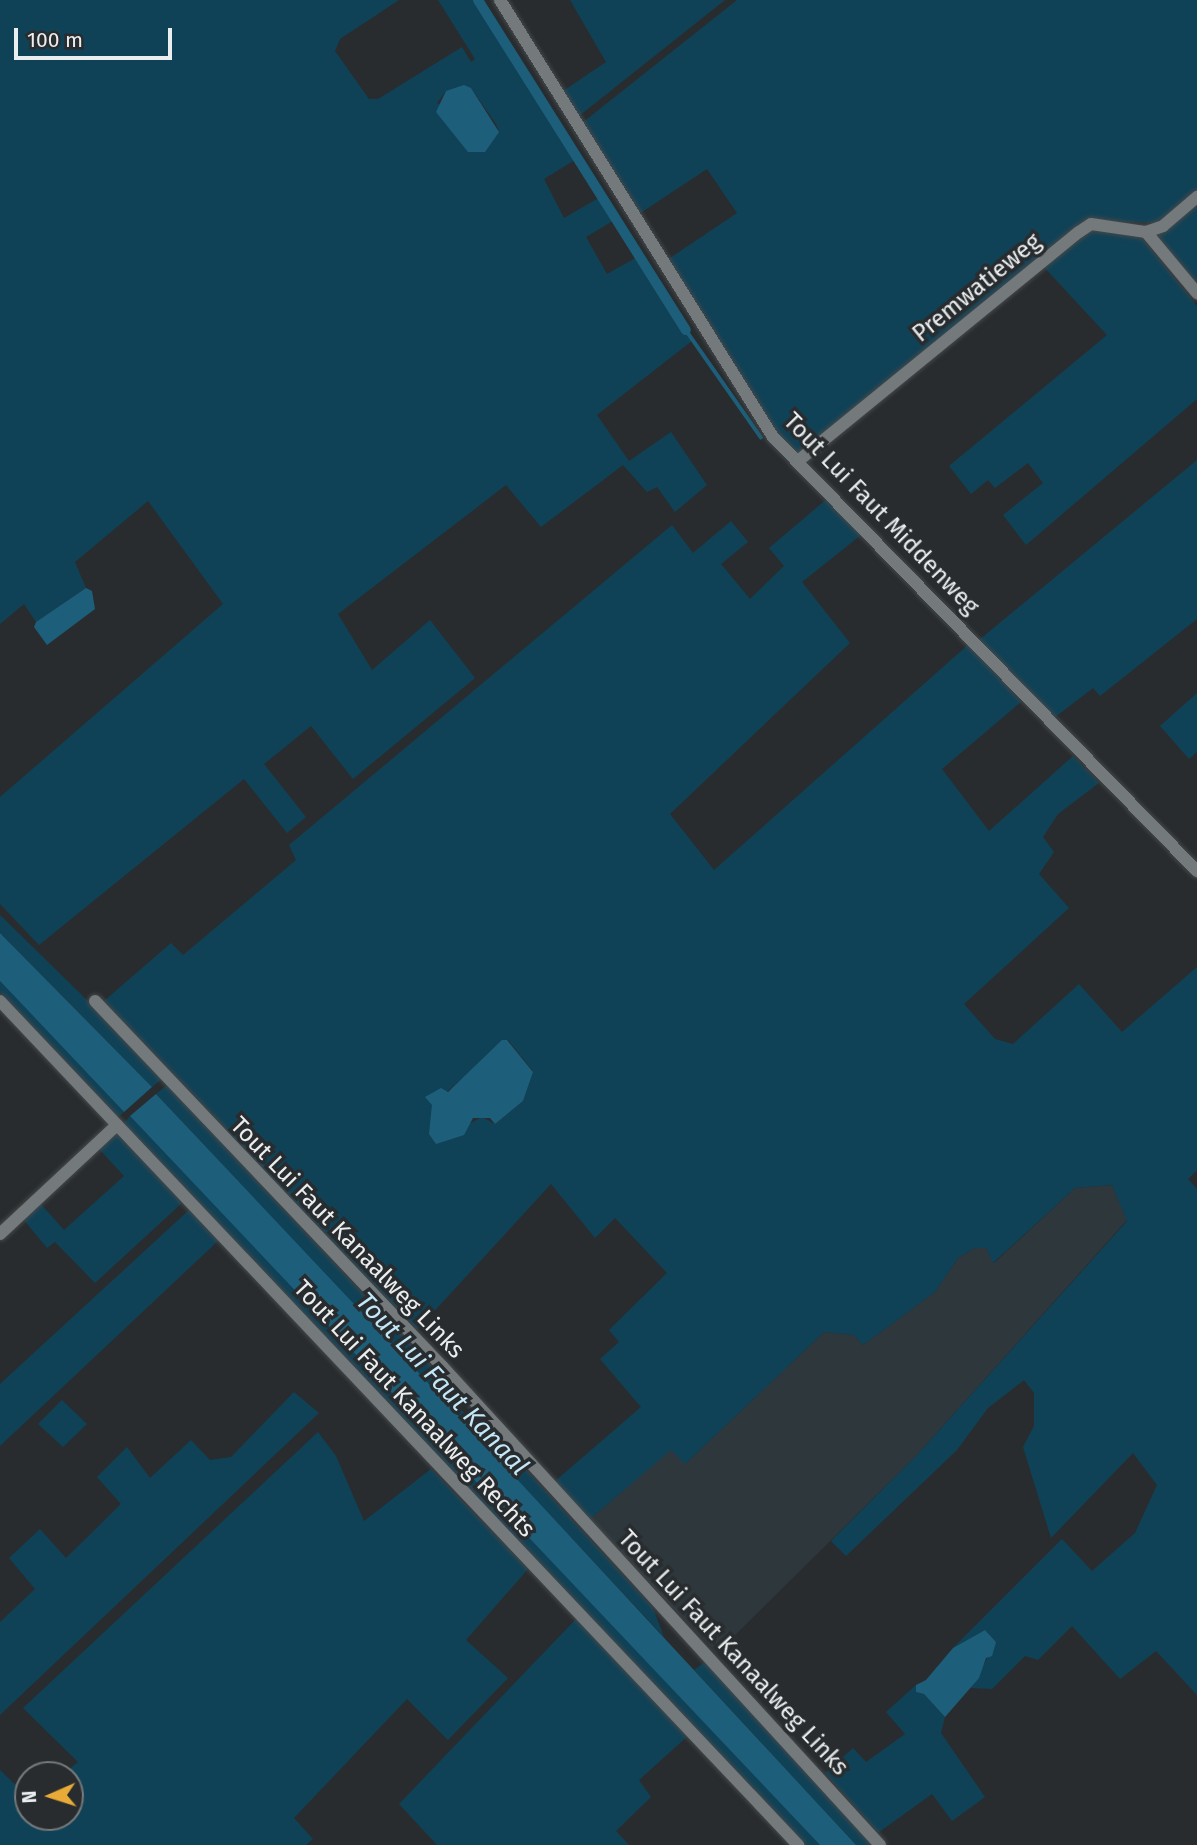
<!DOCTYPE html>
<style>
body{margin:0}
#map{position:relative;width:1197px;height:1845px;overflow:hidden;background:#282c2e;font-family:"Fira Sans",sans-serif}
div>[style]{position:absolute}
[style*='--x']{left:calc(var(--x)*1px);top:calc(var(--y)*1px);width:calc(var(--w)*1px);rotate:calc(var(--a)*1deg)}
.built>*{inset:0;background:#2d373c}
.green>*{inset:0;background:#104257}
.water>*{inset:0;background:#1d5f7a}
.stream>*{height:3.5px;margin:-1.75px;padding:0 1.75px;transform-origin:1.75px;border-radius:1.75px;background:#1d5f7a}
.canal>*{height:10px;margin:-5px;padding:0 5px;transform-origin:5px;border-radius:5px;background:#1d5f7a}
.roads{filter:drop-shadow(0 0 2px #45484a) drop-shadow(0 0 2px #45484a)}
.minor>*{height:12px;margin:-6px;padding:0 6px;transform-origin:6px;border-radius:6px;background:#74797b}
span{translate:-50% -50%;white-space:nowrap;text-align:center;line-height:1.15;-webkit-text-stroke:7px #282c2e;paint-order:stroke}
.street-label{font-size:24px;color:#ebeeef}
.water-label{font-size:26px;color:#c5e8f9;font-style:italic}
.north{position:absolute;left:14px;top:1761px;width:70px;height:70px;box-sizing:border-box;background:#282c2e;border:2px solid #767a7b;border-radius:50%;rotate:267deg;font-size:19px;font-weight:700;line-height:28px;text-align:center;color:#ebeeef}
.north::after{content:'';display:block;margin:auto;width:24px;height:32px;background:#e8ab37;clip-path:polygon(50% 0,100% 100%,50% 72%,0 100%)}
.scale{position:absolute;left:14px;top:28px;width:158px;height:32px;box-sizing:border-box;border:4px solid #ebeeef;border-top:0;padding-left:9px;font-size:21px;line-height:24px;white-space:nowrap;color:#ebeeef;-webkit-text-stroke:5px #282c2e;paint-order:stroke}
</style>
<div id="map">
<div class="built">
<div style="clip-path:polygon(1112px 1185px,1127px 1220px,917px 1455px,717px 1653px,589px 1520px,671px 1449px,686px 1463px,824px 1332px,854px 1335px,863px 1345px,935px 1292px,958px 1258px,975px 1248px,986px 1248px,994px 1263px,1075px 1188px)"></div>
</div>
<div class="green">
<div style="clip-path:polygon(evenodd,0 0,399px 0,340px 39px,335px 51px,369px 99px,378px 99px,462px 47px,471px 62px,475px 59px,438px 0,478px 0,578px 158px,544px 179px,564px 218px,602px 196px,616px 219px,586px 237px,607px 274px,639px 256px,693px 340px,597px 415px,629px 461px,671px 432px,707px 485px,675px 512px,657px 487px,647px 492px,623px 465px,541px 527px,506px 485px,338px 614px,372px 670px,430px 620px,475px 678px,353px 779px,311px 726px,264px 764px,306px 817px,287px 833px,244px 779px,39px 945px,0 904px,0 797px,223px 604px,148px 501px,75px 562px,86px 588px,36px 622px,24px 604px,0 624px,0 0,471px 88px,496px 124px,499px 132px,437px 103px,446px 91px,471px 88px)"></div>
<div style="clip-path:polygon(570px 0,725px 0,579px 116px,563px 91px,606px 62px)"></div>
<div style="clip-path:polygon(737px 0,1197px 0,1197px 192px,1160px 223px,1088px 221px,799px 455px,775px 431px,667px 260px,737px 213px,707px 169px,639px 214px,582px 123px)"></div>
<div style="clip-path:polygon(1197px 204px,1197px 286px,1156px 237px)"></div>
<div style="clip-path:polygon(1094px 229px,1142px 238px,1197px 306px,1197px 399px,1026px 545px,1003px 515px,1043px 483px,1028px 463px,995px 488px,988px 480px,971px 494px,949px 466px,1107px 335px,1043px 266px)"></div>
<div style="clip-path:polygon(1197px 460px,1197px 619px,1100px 696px,1093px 688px,1054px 718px,979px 640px)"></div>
<div style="clip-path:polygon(evenodd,828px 498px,861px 535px,802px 582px,850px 643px,670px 814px,714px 870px,969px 644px,1021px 702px,942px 769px,989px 831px,1073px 756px,1099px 783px,1058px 814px,1043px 837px,1054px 852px,1039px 874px,1069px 908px,964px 1004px,995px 1039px,1013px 1044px,1079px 984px,1122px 1032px,1197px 967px,1197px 1170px,1188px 1179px,1197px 1189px,1197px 1695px,1156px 1651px,1120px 1679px,1072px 1626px,1038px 1660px,1025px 1656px,992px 1689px,971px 1688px,996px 1642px,985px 1630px,953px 1648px,1062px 1539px,1092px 1571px,1135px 1533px,1157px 1485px,1133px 1453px,1051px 1538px,1023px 1447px,1034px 1426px,1034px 1393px,1024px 1380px,988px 1408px,957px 1450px,846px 1556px,831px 1541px,917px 1455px,1127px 1221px,1112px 1185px,1075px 1188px,993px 1263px,986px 1248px,975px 1248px,958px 1258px,935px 1292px,863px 1345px,854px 1335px,824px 1332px,685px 1464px,671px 1450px,589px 1520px,554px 1482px,641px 1407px,600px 1359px,619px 1342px,609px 1330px,667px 1273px,615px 1218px,595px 1238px,551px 1184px,417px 1330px,104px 1001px,171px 943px,183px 955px,296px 860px,289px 845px,672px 525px,693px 553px,731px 521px,748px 542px,721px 564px,750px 599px,784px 566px,769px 548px,828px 498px,508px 1040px,533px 1071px,523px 1101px,495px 1124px,482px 1117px,465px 1126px,432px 1119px,432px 1104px,508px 1040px)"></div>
<div style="clip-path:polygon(1197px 693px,1197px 752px,1189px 759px,1160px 726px)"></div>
<div style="clip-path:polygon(0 915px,90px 1003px,162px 1079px,152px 1087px,0 933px)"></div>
<div style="clip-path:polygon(0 981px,124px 1112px,118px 1117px,0 992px)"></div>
<div style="clip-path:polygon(167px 1085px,448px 1384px,445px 1392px,495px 1446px,505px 1447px,653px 1608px,664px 1637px,156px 1094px)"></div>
<div style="clip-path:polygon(130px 1116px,378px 1376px,820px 1845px,805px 1845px,368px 1386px,123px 1124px)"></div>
<div style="clip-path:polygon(118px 1133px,182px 1203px,95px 1283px,55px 1242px,47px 1248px,23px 1219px,40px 1203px,64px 1230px,124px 1176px,99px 1149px)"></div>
<div style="clip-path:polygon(189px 1210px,218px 1241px,0 1446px,0 1384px)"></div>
<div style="clip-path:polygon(294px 1392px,319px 1413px,0 1715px,0 1622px,35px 1589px,9px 1558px,40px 1529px,66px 1558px,121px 1504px,97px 1477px,127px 1447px,150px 1478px,191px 1440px,210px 1460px,231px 1457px)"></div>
<div style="clip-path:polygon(62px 1400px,87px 1424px,63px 1447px,38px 1424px)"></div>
<div style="clip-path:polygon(318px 1432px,336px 1456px,364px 1521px,431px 1469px,528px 1569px,466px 1640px,508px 1678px,448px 1740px,407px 1699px,294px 1818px,313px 1839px,306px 1845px,0 1845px,0 1770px,28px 1797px,28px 1817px,70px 1817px,70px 1775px,62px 1775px,78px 1762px,23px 1708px)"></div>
<div style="clip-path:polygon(577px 1618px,689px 1735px,639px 1780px,651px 1797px,616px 1831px,629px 1845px,437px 1845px,399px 1804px)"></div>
<div style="clip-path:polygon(706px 1661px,872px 1845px,856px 1845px,694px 1670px)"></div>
<div style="clip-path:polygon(916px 1685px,916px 1692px,924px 1694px,945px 1717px,941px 1733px,985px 1797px,952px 1821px,932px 1794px,878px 1833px,825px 1773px,853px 1748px,866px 1762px,905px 1734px,886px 1712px)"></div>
</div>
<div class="water">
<div style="clip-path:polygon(464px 85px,471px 88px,499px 132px,485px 152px,468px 152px,436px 112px,446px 91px)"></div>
<div style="clip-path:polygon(86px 588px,92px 591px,95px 609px,47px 645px,34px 627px,36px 622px)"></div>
<div style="clip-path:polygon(0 933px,152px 1087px,124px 1112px,0 981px)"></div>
<div style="clip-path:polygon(502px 1040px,507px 1040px,533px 1072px,523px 1101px,495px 1124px,490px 1118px,473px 1118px,464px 1135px,436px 1144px,429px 1134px,432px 1105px,425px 1097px,441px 1088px,448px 1092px)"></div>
<div style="clip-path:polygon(156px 1094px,402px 1355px,856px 1845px,820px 1845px,130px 1116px)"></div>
<div style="clip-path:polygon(985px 1630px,996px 1642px,992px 1656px,986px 1658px,979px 1678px,945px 1717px,924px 1694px,916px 1692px,916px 1685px,926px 1680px,953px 1648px)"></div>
</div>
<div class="stream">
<div style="--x:686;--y:330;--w:131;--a:55"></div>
</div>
<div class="canal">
<div style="--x:478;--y:0;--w:390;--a:57.8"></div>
</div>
<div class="roads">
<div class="minor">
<div style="--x:500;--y:0;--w:515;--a:58.01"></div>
<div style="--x:773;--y:437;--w:607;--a:45.67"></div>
<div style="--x:1146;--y:232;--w:80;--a:50.1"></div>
<div style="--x:798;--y:461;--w:362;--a:-39.2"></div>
<div style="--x:1079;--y:232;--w:14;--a:-34"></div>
<div style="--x:1091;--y:224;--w:56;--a:8.3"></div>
<div style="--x:1146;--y:232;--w:18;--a:-19"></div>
<div style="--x:1163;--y:226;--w:45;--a:-40.5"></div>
<div style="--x:0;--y:1001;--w:1162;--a:46.6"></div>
<div style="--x:95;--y:1001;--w:504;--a:46.45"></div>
<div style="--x:442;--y:1366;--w:649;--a:47.56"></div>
<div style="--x:0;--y:1234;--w:160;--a:-43"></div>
</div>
</div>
<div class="street-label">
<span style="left:977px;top:288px;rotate:-39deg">Premwatieweg</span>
<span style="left:881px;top:514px;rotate:46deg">Tout Lui Faut Middenweg</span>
<span style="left:347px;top:1238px;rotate:46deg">Tout Lui Faut Kanaalweg Links</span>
<span style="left:414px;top:1409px;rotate:47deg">Tout Lui Faut Kanaalweg Rechts</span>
<span style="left:733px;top:1653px;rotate:47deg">Tout Lui Faut Kanaalweg Links</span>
</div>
<div class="water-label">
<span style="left:442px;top:1384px;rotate:47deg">Tout Lui Faut Kanaal</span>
</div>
<div class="north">N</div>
<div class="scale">100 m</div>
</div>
